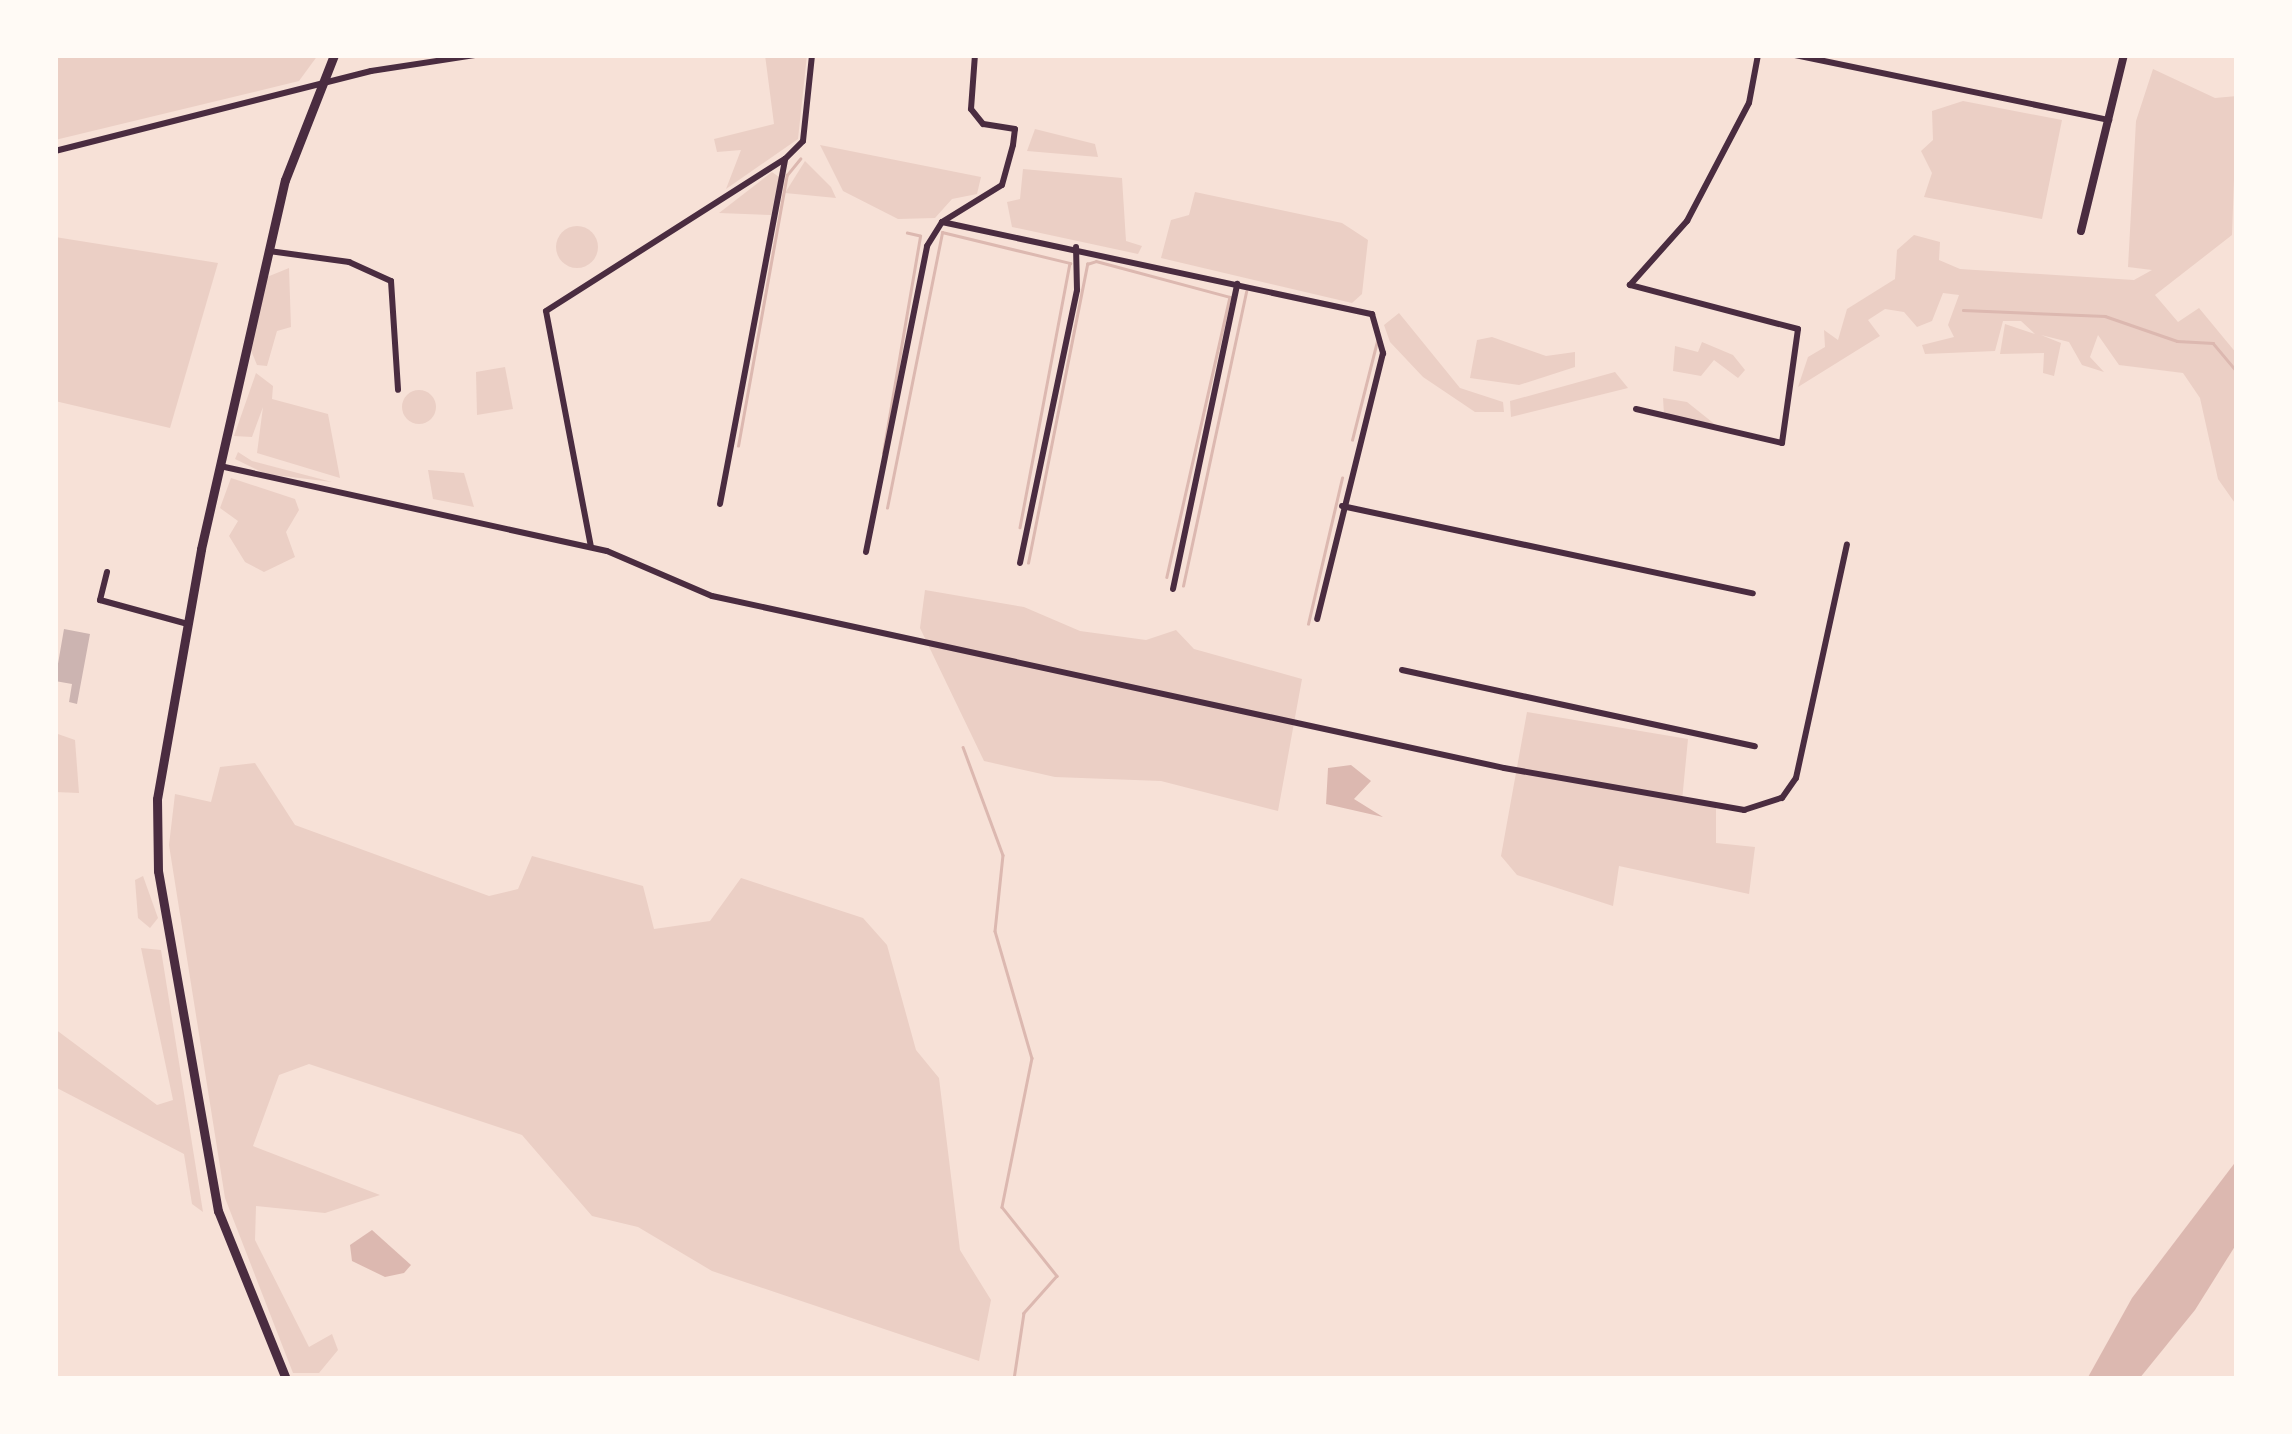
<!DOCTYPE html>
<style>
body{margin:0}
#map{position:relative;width:2292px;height:1434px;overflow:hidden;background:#f7e1d7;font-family:Manrope,sans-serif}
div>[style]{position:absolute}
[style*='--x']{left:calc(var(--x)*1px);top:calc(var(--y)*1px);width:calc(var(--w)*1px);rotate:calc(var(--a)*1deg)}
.green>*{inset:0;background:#ebcfc5}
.round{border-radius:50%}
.water>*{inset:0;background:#dcb8b0}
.stream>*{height:2.5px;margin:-1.25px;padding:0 1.25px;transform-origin:1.25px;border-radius:1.25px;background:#dcb8b0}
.building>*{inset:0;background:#ccb4b1}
.minor>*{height:6px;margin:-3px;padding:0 3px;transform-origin:3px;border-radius:3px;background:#4a2c40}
.tertiary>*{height:8px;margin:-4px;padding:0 4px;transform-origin:4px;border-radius:4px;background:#4a2c40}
.secondary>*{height:9px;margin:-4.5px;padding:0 4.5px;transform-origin:4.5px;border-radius:4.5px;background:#4a2c40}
span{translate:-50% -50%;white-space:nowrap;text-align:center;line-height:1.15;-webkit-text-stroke:8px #fffaf5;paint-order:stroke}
.frame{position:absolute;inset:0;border:58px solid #fffaf5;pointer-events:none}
</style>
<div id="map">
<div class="green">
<div style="clip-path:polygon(55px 55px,318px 55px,299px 81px,55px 140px)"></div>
<div style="clip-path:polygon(765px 55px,807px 55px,798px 139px,726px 189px,741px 150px,717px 152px,714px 139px,774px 124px)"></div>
<div style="clip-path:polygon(2153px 69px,2215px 98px,2237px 96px,2232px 235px,2155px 295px,2178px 322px,2199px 308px,2237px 354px,2237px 506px,2218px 479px,2200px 398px,2183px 373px,2119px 365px,2098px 335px,2090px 357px,2104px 372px,2082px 365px,2069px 342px,2041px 335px,2061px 343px,2054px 376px,2043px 373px,2044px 353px,2000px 354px,2005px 324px,2035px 334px,2021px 321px,2003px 321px,1995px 351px,1925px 354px,1922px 345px,1954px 337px,1948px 325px,1959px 295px,1943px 293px,1932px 321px,1917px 327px,1904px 312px,1885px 309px,1868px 320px,1880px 336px,1798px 387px,1808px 357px,1825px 347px,1824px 330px,1838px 340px,1847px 309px,1895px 279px,1897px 250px,1914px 235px,1940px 242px,1939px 260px,1960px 269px,2134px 280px,2152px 270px,2128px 267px,2136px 121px)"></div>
<div style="clip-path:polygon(1963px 101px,2062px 120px,2042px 219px,1924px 197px,1932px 173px,1921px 151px,1933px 140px,1932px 111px)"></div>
<div style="clip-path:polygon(1035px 129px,1095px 144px,1098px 157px,1027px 151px)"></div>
<div style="clip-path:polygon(820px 145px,981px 177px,977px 194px,952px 199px,935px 218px,898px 219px,843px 191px)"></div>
<div style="clip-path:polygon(805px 161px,831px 187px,836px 198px,785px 193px)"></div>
<div style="clip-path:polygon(1023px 169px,1122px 178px,1126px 241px,1142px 246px,1138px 254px,1012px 227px,1007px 202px,1020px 199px)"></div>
<div style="clip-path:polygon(772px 172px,779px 177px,771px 215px,719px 213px)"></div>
<div style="clip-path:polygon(1195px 192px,1342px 223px,1368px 240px,1362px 294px,1352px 303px,1161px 258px,1171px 220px,1189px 215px)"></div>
<div class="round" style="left:556px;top:226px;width:42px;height:42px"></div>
<div style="clip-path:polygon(55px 237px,218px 263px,170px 428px,55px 401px)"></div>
<div style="clip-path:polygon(289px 268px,291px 327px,277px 331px,267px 366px,257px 365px,250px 348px,267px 277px)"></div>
<div style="clip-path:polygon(1399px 313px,1460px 388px,1503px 402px,1504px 412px,1475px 412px,1423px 377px,1390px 342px,1384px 325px)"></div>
<div style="clip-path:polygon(1492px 337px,1546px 356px,1575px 352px,1575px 367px,1519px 385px,1470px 378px,1477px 340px)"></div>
<div style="clip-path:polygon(1702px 342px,1733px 355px,1745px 370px,1738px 378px,1714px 360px,1701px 376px,1673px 371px,1675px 346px,1698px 352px)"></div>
<div style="clip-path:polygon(505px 367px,513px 409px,477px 415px,476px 372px)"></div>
<div style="clip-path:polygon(1615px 372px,1628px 388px,1511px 417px,1510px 401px)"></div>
<div style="clip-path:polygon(256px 373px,273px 386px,272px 399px,328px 414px,340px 478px,257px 453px,263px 407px,252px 437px,234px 436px)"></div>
<div class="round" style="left:402px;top:390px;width:34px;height:34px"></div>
<div style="clip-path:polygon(1663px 398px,1687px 402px,1717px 426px,1664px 414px)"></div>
<div style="clip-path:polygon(238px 452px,252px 461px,332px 482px,266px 474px,235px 459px)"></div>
<div style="clip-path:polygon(428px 470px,464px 473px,474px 507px,433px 499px)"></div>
<div style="clip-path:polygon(231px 478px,295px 499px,299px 510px,286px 532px,295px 557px,264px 572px,245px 562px,229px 536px,238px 521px,220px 508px)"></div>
<div style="clip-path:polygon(925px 590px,1024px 607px,1080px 631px,1146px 640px,1176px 630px,1194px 649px,1302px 679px,1278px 811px,1161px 781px,1055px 777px,984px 761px,920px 628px)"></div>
<div style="clip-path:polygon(1527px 712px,1688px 739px,1682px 801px,1716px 805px,1716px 843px,1755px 847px,1749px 894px,1619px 866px,1613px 906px,1517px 875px,1501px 856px)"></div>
<div style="clip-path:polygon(55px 733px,75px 740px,79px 793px,55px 792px)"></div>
<div style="clip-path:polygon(255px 763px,295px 825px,489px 896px,518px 889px,532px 856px,643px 886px,654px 929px,710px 921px,741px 878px,863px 918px,887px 945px,916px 1050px,939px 1078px,960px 1250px,991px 1300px,979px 1361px,712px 1271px,638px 1227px,592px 1216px,522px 1135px,309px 1064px,279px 1075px,253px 1146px,380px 1195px,325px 1213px,256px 1206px,255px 1240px,309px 1347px,332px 1334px,338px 1350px,319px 1373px,293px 1373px,225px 1198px,169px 845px,175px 794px,211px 802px,220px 767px)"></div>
<div style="clip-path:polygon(143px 876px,158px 918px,150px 928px,138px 918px,135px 880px)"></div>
<div style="clip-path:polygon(141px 948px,161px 950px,203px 1212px,192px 1204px,184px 1154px,55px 1087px,55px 1029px,157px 1105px,173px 1100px)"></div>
</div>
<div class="water">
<div style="clip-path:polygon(1351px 765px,1371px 781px,1354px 799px,1383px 817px,1326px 804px,1328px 768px)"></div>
<div style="clip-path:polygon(2237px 1160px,2237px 1243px,2195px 1310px,2139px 1379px,2087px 1379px,2132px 1298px)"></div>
<div style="clip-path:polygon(372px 1230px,411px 1265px,404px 1273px,385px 1277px,352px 1261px,350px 1245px)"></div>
</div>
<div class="stream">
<div style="--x:1963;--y:310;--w:142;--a:2.4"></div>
<div style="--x:2105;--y:316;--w:76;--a:19.1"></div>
<div style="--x:2177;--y:341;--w:36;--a:3"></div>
<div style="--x:2213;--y:343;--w:38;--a:50"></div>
<div style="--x:1352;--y:440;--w:102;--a:-75.8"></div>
<div style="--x:738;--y:446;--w:275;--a:-79.8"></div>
<div style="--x:787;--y:175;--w:21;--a:-51"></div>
<div style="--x:883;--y:453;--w:220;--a:-80.3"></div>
<div style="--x:920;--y:236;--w:13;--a:-167"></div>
<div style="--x:887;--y:508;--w:281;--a:-78.7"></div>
<div style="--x:942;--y:232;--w:132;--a:13.6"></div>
<div style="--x:1070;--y:263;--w:269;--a:100.7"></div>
<div style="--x:1028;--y:563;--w:305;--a:-78.8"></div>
<div style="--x:1087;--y:264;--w:9;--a:-18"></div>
<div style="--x:1096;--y:261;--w:139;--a:15"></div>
<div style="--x:1230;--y:297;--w:287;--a:102.7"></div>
<div style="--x:1183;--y:586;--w:301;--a:-77.9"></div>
<div style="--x:1308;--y:624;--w:150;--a:-76.9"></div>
<div style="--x:963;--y:747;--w:115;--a:69.7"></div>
<div style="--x:1003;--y:855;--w:76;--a:96"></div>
<div style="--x:995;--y:931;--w:132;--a:73.8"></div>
<div style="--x:1032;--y:1058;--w:152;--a:101.4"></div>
<div style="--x:1002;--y:1207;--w:88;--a:51.4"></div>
<div style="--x:1057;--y:1276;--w:50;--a:131.7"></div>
<div style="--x:1024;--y:1313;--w:67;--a:98.6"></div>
</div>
<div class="building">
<div style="clip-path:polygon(64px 629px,90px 634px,77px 704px,69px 702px,72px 684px,55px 681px)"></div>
</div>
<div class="minor">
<div style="--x:1795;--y:55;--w:321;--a:11.7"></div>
<div style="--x:55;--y:151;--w:326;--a:-14.2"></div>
<div style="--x:371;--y:71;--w:105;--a:-8.7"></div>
<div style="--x:942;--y:222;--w:440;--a:12.1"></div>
<div style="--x:1372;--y:314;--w:41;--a:74.2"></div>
<div style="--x:1383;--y:353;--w:274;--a:103.9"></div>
<div style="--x:269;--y:251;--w:81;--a:7.8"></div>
<div style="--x:349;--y:262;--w:46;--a:24.3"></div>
<div style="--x:391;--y:281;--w:109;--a:86.3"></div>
<div style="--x:1636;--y:409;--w:150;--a:13.1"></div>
<div style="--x:1782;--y:443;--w:115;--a:-82"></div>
<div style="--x:1798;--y:329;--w:174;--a:-165.3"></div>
<div style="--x:1630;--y:285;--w:86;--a:-48.3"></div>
<div style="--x:1687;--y:221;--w:133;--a:-62.3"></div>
<div style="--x:1749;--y:103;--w:49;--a:-79.4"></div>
<div style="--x:220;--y:466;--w:396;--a:12.4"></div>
<div style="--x:607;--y:551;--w:114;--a:23.2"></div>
<div style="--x:712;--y:596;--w:810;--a:12.25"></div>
<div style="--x:1504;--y:768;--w:244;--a:9.9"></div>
<div style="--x:1744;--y:810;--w:40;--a:-18"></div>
<div style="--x:1782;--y:798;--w:24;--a:-55"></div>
<div style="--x:1796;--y:778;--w:239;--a:-77.7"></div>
<div style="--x:720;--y:504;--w:351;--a:-79.3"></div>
<div style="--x:785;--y:159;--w:25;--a:-45"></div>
<div style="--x:803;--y:141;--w:86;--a:-84"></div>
<div style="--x:1342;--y:506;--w:420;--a:12"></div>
<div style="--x:591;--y:547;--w:240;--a:-100.8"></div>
<div style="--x:546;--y:311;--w:283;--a:-32.5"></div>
<div style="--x:866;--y:552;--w:312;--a:-78.7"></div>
<div style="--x:927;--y:246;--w:28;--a:-58"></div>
<div style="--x:942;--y:222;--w:70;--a:-31.7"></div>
<div style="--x:1002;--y:185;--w:41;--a:-74.6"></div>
<div style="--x:1013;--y:145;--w:16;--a:-83"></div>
<div style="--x:1015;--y:129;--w:32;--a:-171"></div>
<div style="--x:983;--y:124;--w:19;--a:-129"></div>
<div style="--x:971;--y:109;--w:54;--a:-85.8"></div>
<div style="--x:1020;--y:563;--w:279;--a:-78.2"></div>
<div style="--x:1077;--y:290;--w:43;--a:-91.3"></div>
<div style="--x:107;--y:572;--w:29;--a:104"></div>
<div style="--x:100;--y:600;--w:91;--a:15.3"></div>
<div style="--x:1173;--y:589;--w:312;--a:-78.1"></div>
<div style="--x:1402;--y:670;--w:361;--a:12.2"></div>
</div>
<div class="tertiary">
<div style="--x:2081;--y:231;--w:181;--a:-76.3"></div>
</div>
<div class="secondary">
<div style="--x:286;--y:1379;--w:181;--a:-112"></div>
<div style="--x:218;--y:1211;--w:345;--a:-100"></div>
<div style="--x:158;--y:871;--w:72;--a:-90.8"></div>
<div style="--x:157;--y:799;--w:254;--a:-80"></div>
<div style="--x:201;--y:549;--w:378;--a:-77.2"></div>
<div style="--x:285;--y:180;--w:134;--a:-68.6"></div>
</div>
<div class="frame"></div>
</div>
